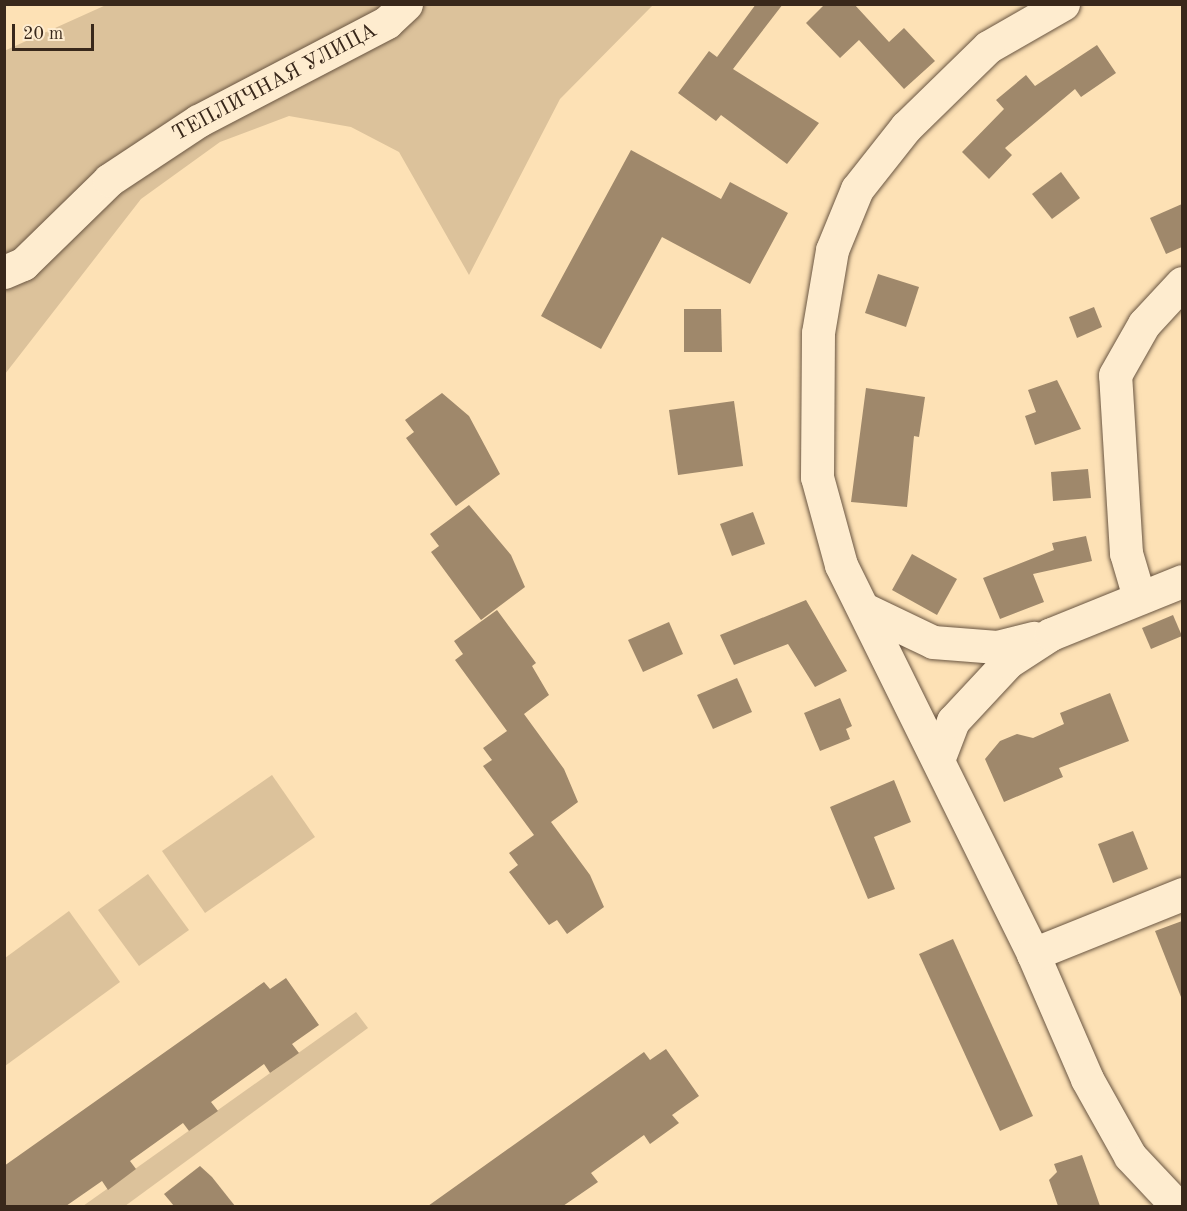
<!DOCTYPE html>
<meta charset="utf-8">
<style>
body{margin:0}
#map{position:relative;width:1187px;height:1211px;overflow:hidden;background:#fde1b5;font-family:"Old Standard TT",serif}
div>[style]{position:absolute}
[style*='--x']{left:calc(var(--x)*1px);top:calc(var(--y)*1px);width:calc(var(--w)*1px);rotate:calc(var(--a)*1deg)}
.green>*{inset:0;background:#dcc29b}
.building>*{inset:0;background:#9f886b}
.roads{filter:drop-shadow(0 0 2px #6a5642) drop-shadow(0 0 2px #6a5642)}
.minor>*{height:33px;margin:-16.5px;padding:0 16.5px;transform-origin:16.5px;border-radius:16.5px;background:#feeccf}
span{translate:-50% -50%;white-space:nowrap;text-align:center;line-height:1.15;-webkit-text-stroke:6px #feeccf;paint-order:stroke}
.street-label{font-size:21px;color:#39281b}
.frame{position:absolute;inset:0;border:6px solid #39281b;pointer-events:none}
.scale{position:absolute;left:12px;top:24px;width:82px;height:27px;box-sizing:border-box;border:3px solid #39281b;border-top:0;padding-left:8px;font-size:18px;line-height:21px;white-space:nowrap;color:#39281b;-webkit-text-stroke:4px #feeccf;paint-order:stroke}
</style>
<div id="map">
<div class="green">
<div style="clip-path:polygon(106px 5px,653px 5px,560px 99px,469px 275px,399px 152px,351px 127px,289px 116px,220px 142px,141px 199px,5px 374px,4px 51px)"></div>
<div style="clip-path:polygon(272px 775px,315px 837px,205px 913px,162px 851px)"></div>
<div style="clip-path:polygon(148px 874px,189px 930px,139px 966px,98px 910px)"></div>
<div style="clip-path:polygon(69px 911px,120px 982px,5px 1066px,5px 958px)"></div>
<div style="clip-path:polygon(356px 1012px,368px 1028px,125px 1206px,83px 1206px)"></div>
</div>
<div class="building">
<div style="clip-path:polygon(756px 4px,783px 4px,733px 69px,819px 123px,787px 164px,721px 115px,716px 121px,678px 93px,709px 51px,717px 57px)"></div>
<div style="clip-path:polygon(825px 4px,854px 4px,889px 42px,904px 28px,935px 61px,904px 89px,859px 40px,840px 58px,806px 23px)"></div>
<div style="clip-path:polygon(1097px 45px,1116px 73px,1081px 97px,1075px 89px,1005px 148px,1012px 155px,989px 179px,962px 152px,1004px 109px,996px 100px,1026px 75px,1035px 86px)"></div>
<div style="clip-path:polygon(631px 150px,721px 199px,730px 182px,788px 213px,750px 284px,662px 237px,601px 349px,541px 316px)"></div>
<div style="clip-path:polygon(1061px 172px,1080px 198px,1052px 219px,1032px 194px)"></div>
<div style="clip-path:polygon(1182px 204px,1182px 247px,1166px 254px,1150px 218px)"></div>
<div style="clip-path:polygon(878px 274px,919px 287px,906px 327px,865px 313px)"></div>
<div style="clip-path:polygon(1094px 307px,1102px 327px,1077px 338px,1069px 317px)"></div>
<div style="clip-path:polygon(684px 309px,721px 309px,722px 352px,684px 352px)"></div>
<div style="clip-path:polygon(1057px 380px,1081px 429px,1035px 445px,1025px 416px,1036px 412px,1028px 390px)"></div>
<div style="clip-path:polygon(866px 388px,925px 397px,919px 437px,914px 436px,907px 507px,851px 502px)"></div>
<div style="clip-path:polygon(442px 393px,469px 416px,500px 474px,456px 506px,406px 438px,414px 432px,405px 420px)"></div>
<div style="clip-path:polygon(734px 401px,743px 466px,678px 475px,669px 410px)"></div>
<div style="clip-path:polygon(1088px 469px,1091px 498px,1053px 501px,1051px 472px)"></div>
<div style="clip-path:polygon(469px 505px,511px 555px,525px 587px,481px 620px,431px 552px,439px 546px,430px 534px)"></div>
<div style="clip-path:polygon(753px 512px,765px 544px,732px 556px,720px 524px)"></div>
<div style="clip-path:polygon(1086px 536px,1092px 561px,1033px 574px,1044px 602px,1000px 619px,983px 578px,1054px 550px,1052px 543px)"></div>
<div style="clip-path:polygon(912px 554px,957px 579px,937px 615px,892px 590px)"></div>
<div style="clip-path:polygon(806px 600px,847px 671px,815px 687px,788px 644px,734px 665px,720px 635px)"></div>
<div style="clip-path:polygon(497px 610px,536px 663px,532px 666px,549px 695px,524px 714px,564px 769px,578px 802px,551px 822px,590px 875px,604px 907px,567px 934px,557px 920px,549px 925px,509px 872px,518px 865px,509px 853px,534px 835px,483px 766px,492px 760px,483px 748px,507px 731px,455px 660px,463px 654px,454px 641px)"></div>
<div style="clip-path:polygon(1173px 615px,1182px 636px,1151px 649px,1142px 628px)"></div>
<div style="clip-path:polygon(669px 622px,683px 654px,643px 672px,628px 640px)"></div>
<div style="clip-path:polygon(737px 678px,752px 712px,713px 729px,697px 695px)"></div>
<div style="clip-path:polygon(1110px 693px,1129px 741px,1059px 768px,1063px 777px,1004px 802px,985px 759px,1000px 741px,1017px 734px,1033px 738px,1064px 724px,1060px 713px)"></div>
<div style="clip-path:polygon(840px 698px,852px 726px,846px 729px,850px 739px,820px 751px,804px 713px)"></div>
<div style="clip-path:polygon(894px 780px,911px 822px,874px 837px,895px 889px,868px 899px,830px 807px)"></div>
<div style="clip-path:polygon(1133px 831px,1148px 869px,1113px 883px,1098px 844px)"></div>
<div style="clip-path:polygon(1182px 921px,1182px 996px,1181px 997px,1155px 931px)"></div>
<div style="clip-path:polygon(953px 939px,1033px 1116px,1000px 1131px,919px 954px)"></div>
<div style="clip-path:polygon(286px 978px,319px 1025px,292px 1044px,299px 1053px,270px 1073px,264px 1064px,211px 1102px,218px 1111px,189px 1131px,183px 1123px,130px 1161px,136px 1169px,108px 1190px,102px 1181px,66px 1206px,4px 1206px,4px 1166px,264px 982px,270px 989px)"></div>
<div style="clip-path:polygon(666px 1049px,699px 1096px,672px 1115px,679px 1123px,650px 1144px,644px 1135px,591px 1173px,598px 1182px,563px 1206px,428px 1206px,644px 1052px,650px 1060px)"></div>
<div style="clip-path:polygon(1082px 1155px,1100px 1206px,1058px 1206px,1049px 1180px,1057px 1172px,1054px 1164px)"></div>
<div style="clip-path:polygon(200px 1166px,212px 1177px,235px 1206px,174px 1206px,164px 1194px)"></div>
</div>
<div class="roads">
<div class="minor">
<div style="--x:1063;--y:4;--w:86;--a:150.2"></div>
<div style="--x:988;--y:47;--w:115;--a:135.7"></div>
<div style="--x:906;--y:127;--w:79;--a:128.3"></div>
<div style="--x:857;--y:189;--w:66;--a:112.3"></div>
<div style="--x:832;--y:250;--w:84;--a:99.6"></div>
<div style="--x:818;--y:333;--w:144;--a:90.4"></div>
<div style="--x:817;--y:477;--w:91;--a:74.7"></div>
<div style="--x:841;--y:565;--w:434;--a:63.7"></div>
<div style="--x:1033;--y:954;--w:136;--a:66.6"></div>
<div style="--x:1087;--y:1079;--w:88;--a:60.8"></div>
<div style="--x:1130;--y:1156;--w:69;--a:46.8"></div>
<div style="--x:4;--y:272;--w:21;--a:-23"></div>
<div style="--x:23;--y:264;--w:120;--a:-44.3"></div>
<div style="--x:109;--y:180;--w:107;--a:-33.5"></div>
<div style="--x:198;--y:121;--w:213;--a:-27.6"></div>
<div style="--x:387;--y:22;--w:26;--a:-43"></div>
<div style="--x:1139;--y:597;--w:46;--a:-106.5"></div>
<div style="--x:1126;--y:553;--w:178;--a:-93.5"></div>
<div style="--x:1115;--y:375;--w:59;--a:-60.4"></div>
<div style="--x:1144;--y:324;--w:56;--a:-47.2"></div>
<div style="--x:866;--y:610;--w:74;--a:25.5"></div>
<div style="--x:933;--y:642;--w:64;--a:4.5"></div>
<div style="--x:997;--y:647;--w:38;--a:-14"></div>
<div style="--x:938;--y:760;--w:42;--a:-69"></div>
<div style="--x:953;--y:721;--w:81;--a:-47"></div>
<div style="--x:1008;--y:662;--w:51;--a:-33.1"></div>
<div style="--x:1051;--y:634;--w:141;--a:-22"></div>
<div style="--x:1033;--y:954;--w:161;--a:-21.9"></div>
</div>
</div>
<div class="street-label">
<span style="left:275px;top:83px;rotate:-28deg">ТЕПЛИЧНАЯ УЛИЦА</span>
</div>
<div class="frame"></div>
<div class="scale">20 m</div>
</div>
